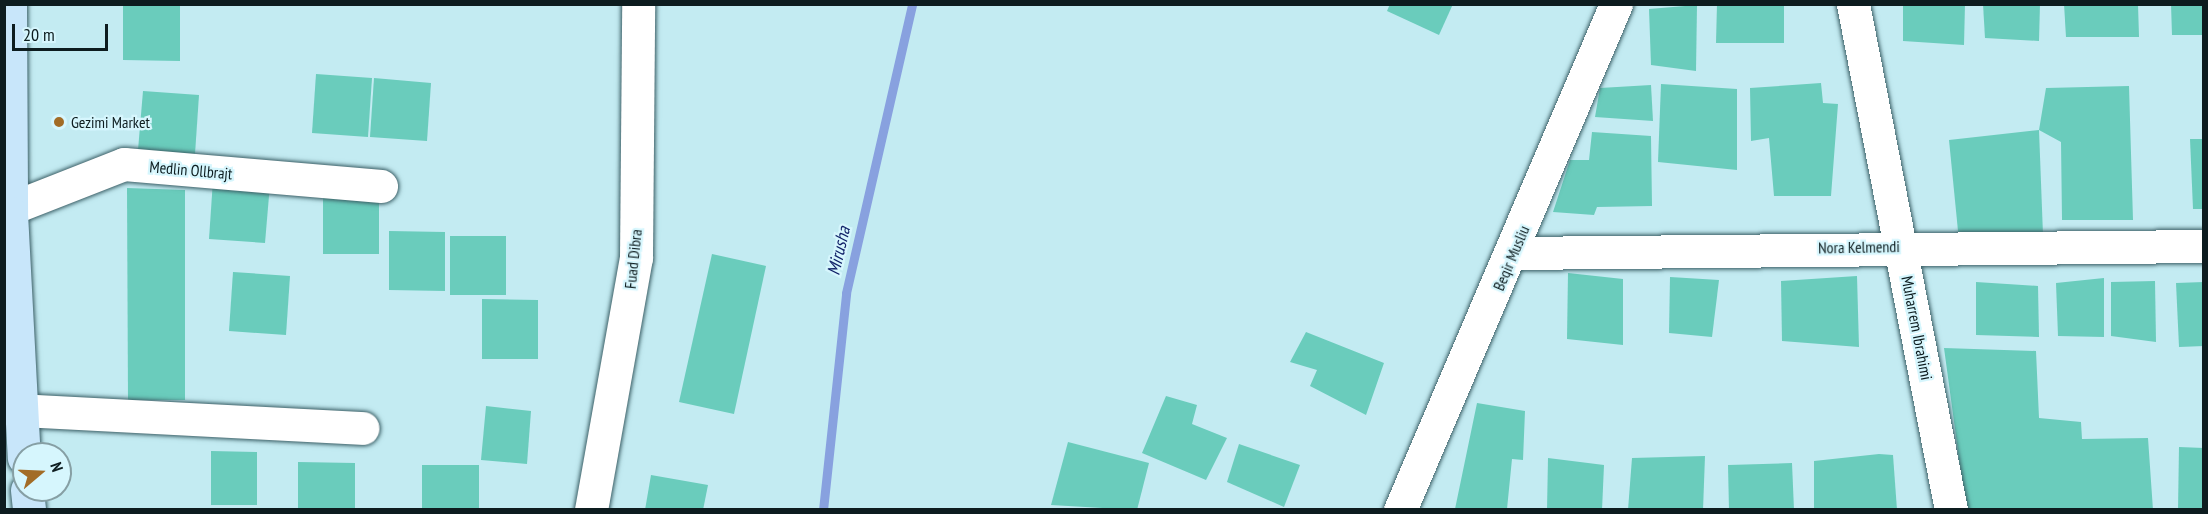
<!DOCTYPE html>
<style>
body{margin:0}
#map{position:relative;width:2208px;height:514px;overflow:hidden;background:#c3ebf2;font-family:"PT Sans Narrow",sans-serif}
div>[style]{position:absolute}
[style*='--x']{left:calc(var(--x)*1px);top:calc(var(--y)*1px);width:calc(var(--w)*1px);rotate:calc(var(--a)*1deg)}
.stream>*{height:9px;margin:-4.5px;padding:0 4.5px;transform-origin:4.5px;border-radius:4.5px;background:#88a1df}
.building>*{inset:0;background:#6accbc}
.roads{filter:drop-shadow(0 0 2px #3c6067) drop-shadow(0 0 2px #3c6067)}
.street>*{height:33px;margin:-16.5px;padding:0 16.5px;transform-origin:16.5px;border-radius:16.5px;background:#fff}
.primary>*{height:33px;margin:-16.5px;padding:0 16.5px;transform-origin:16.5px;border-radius:16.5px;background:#c8e6fa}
.dots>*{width:16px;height:16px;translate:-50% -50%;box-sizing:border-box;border:3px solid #d6f6fd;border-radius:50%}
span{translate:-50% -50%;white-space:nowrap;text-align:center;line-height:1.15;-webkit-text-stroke:4.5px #d6f6fd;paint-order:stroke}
.poi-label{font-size:16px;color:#0d1c1f}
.left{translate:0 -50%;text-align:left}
.street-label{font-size:16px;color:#0d1c1f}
.water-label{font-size:18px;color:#102168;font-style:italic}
.frame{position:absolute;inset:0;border:6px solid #0d1c1f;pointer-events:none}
.north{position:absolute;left:12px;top:442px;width:60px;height:60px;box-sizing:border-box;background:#d6f6fd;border:2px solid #869fa4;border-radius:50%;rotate:71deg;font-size:16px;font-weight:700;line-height:24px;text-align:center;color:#0d1c1f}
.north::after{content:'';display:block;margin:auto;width:21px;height:27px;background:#a26c26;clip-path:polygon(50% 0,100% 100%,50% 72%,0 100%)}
.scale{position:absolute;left:12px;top:24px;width:96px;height:27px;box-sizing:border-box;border:3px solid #0d1c1f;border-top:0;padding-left:8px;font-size:18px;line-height:21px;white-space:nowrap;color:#0d1c1f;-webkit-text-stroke:4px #d6f6fd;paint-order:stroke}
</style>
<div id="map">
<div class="stream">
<div style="--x:823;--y:510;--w:218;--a:-83.9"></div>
<div style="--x:846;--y:293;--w:296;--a:-77.1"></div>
</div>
<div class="building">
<div style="clip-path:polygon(123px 4px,180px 4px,180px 61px,123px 60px)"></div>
<div style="clip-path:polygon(1390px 4px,1453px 4px,1439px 35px,1387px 11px)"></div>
<div style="clip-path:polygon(1717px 4px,1784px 4px,1784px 43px,1716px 43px)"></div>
<div style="clip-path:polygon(1903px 4px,1965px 4px,1964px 45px,1903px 41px)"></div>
<div style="clip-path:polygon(1983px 4px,2040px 4px,2039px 41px,1985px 38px)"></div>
<div style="clip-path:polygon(2064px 4px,2138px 4px,2139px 37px,2066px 37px)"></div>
<div style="clip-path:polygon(2171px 4px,2204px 4px,2204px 35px,2172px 35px)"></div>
<div style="clip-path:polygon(1697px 5px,1696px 71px,1651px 65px,1649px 9px)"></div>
<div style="clip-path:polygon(316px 74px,372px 78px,368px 137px,312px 133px)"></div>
<div style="clip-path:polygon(374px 78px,431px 83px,427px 141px,370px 137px)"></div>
<div style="clip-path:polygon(1821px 83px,1823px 103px,1838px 104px,1831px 196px,1774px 196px,1769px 138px,1751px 141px,1750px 88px)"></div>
<div style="clip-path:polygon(1661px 84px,1737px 89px,1737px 170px,1658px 162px)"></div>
<div style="clip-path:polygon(1651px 85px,1653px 121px,1595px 117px,1600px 88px)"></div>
<div style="clip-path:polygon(2129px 86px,2133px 220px,2062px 220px,2061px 142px,2039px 130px,2046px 88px)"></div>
<div style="clip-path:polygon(143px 91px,199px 95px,195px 154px,138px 150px)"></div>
<div style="clip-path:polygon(2039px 130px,2043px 235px,1959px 241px,1949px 140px)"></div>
<div style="clip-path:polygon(1592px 132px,1651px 136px,1652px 206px,1597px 207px,1594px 215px,1553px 212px,1570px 160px,1589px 160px)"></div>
<div style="clip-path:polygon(2190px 139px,2204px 139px,2204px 209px,2193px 209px)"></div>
<div style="clip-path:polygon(213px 180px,270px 184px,265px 243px,209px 239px)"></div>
<div style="clip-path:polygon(127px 188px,185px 190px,185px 400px,128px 400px)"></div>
<div style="clip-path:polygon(323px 194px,379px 195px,379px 254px,323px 254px)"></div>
<div style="clip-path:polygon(389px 231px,445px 232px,445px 291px,389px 290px)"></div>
<div style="clip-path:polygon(450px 236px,506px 236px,506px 295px,450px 295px)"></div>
<div style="clip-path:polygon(712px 254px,766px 266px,734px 414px,679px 402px)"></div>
<div style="clip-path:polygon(233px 272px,290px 276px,286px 335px,229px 331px)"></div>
<div style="clip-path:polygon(1568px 273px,1623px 279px,1623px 345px,1567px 339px)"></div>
<div style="clip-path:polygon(1857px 276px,1859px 347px,1782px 341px,1781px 281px)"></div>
<div style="clip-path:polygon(1670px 277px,1719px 280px,1712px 337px,1669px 333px)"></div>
<div style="clip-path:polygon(2104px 278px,2104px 337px,2058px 336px,2056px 283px)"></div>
<div style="clip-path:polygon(2155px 281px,2156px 342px,2111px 336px,2111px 282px)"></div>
<div style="clip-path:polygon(1976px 282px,2038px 286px,2039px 337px,1976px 335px)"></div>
<div style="clip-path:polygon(2204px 282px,2204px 346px,2179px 347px,2176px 283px)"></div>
<div style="clip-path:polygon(482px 299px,538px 300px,538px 359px,482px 359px)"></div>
<div style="clip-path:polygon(1306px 332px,1384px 363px,1366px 415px,1310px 386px,1317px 370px,1290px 362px)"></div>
<div style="clip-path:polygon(1944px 348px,2036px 351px,2039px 418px,2081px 422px,2082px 439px,2148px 438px,2153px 510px,1966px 510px)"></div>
<div style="clip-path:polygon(1166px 396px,1197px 405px,1192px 424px,1227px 438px,1206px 480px,1142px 453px)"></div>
<div style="clip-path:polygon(1477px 403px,1525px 411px,1523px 460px,1512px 459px,1507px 509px,1455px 509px)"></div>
<div style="clip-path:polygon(486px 406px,531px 411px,527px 464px,481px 460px)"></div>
<div style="clip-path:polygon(1068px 442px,1149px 463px,1137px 510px,1051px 505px)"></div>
<div style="clip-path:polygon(1239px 444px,1300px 465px,1284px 507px,1227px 482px)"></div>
<div style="clip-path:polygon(2179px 447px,2204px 448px,2204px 510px,2178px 510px)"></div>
<div style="clip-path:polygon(211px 451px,257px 452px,257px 505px,211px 505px)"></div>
<div style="clip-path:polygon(1879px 454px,1893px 455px,1897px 510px,1814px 510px,1814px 461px)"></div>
<div style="clip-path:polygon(1705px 456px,1703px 510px,1628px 510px,1632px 458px)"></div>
<div style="clip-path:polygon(1548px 458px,1604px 465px,1602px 510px,1547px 510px)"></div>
<div style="clip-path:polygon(298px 462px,355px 463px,355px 510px,298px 510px)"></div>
<div style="clip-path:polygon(1792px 463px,1794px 510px,1729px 510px,1728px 465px)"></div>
<div style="clip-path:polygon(422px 465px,479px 465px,479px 510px,422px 510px)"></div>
<div style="clip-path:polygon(651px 475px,708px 485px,703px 510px,645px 510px)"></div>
</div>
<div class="roads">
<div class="street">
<div style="--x:1853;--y:4;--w:515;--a:79.04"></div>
<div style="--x:4;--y:211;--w:129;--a:-21.4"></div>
<div style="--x:124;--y:164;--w:258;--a:4.9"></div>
<div style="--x:1514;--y:253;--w:690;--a:-0.58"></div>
<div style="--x:19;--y:410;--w:344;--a:3"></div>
<div style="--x:591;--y:510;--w:256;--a:-79.9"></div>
<div style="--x:636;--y:258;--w:254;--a:-89.5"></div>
<div style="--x:1400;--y:510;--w:550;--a:-66.88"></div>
</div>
<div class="primary">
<div style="--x:10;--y:4;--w:209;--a:89.7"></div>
<div style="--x:11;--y:213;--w:245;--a:87"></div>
<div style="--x:27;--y:490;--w:20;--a:84"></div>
</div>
</div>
<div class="dots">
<div style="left:59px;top:122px;background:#a26c26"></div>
</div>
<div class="poi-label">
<span class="left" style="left:71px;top:122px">Gezimi Market</span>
</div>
<div class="street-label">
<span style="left:191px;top:170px;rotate:5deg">Medlin Ollbrajt</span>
<span style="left:1859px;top:247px;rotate:-1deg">Nora Kelmendi</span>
<span style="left:1511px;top:258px;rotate:-67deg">Beqir Musliu</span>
<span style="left:633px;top:259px;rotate:-84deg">Fuad Dibra</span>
<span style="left:1917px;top:328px;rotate:79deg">Muharrem Ibrahimi</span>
</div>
<div class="water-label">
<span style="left:839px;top:251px;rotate:-77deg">Mirusha</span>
</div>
<div class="frame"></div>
<div class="north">N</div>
<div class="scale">20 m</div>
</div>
